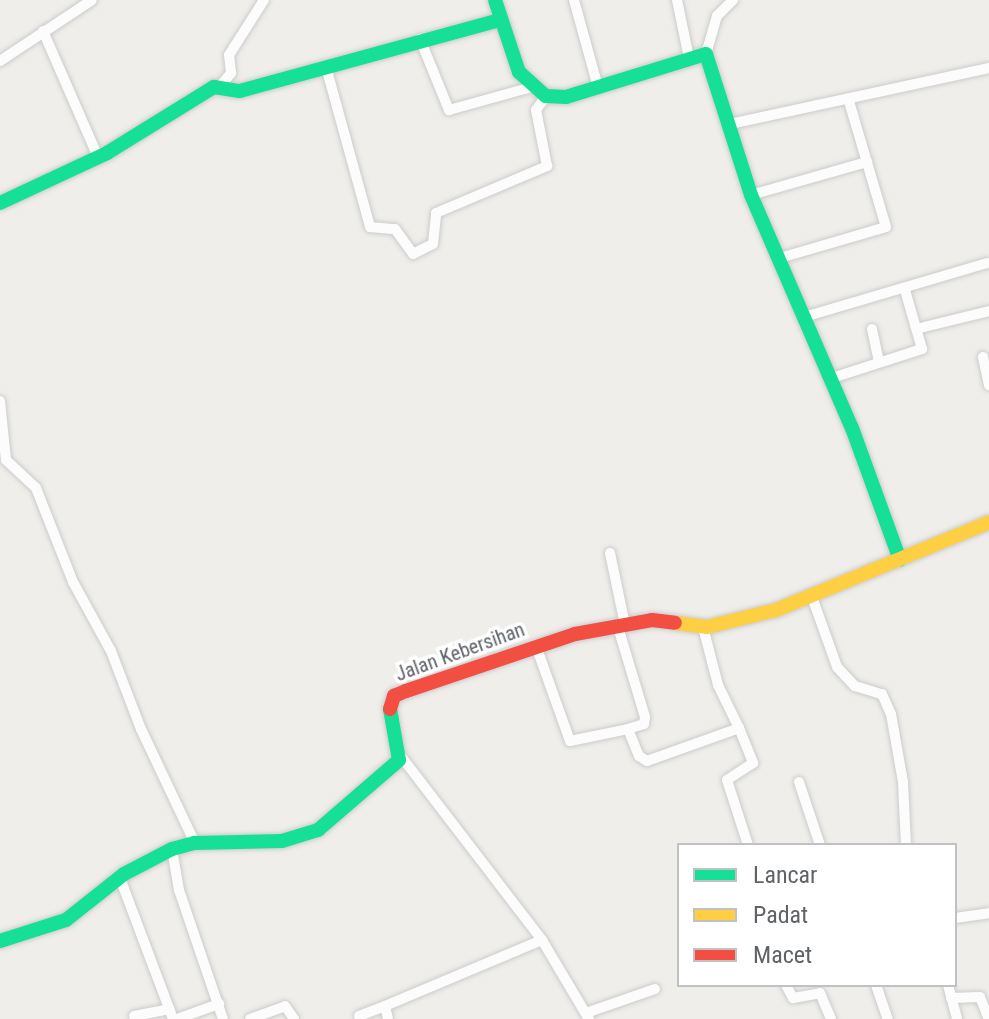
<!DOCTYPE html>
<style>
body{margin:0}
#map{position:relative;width:989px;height:1019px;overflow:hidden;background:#efeeea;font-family:"Roboto Condensed",sans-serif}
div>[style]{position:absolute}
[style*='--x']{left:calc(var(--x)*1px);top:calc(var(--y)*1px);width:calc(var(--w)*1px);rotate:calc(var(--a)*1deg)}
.roads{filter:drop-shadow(0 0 2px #cbcccc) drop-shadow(0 0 2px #cbcccc)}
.street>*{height:10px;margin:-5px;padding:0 5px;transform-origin:5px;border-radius:5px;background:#fdfcfc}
.fast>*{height:14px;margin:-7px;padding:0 7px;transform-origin:7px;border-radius:7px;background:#16e098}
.slow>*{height:14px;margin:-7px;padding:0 7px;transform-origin:7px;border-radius:7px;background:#ffcf43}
.jam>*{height:14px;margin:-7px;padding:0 7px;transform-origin:7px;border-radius:7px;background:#f24e42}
span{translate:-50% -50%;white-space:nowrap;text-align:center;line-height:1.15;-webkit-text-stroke:7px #fff;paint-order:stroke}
.street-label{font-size:20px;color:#5f6368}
.legend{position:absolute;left:677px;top:843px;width:280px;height:144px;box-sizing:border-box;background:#fff;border:2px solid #bfc1c3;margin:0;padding:10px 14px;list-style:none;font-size:24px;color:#5f6368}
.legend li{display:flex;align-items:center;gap:16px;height:40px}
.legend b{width:40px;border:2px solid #bfc1c3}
</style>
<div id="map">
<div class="roads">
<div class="street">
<div style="--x:574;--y:0;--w:90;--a:74.6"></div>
<div style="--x:677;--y:0;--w:59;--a:78.3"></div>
<div style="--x:43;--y:31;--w:137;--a:66.4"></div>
<div style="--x:420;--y:39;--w:77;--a:67.8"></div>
<div style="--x:449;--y:110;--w:86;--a:-15.5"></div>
<div style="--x:706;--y:54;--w:40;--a:-74"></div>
<div style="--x:717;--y:16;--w:23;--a:-45"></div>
<div style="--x:0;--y:61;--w:110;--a:-33.5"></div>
<div style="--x:326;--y:67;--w:166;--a:74.6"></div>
<div style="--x:370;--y:227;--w:25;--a:5"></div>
<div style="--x:395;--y:229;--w:31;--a:54"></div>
<div style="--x:413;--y:254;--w:22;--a:-27"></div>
<div style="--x:433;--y:244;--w:31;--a:-84"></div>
<div style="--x:436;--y:213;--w:121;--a:-22.9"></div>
<div style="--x:547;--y:166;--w:57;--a:-101.1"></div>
<div style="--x:536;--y:110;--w:17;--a:-54"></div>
<div style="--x:221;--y:85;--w:16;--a:-50"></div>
<div style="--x:231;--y:73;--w:18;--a:-96"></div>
<div style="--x:229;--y:55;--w:65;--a:-57.5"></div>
<div style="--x:730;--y:124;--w:265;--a:-12.2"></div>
<div style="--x:751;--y:195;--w:121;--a:-15.9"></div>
<div style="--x:780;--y:258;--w:110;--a:-16.3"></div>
<div style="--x:886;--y:227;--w:134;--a:-106.4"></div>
<div style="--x:804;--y:317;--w:191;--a:-16.4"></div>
<div style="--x:920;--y:328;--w:71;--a:-13.8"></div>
<div style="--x:872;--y:329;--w:33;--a:78"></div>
<div style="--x:983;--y:357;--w:29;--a:78"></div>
<div style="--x:829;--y:379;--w:98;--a:-17.9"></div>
<div style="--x:922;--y:349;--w:61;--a:-106.1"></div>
<div style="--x:0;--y:401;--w:59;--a:84.2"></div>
<div style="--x:6;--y:460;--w:41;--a:43"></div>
<div style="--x:36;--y:488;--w:101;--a:68.5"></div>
<div style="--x:73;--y:582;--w:79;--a:61.2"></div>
<div style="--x:111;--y:651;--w:84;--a:69"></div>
<div style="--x:141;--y:729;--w:126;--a:64.7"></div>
<div style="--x:610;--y:553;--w:74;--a:78.2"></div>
<div style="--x:812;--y:597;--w:74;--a:70.3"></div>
<div style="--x:837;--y:667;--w:26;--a:47"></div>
<div style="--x:855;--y:686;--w:28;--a:17"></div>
<div style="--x:882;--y:694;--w:22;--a:66"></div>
<div style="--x:891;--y:714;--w:69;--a:80"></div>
<div style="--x:903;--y:782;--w:63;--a:87.3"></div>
<div style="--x:618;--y:627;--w:94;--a:73.3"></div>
<div style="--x:645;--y:717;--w:7;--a:98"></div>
<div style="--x:644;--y:724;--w:17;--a:163"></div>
<div style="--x:703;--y:627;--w:60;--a:75.5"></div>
<div style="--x:718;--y:685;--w:48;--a:64"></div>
<div style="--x:536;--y:646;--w:101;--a:70.3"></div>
<div style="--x:570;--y:741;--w:59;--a:-11.7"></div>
<div style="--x:628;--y:729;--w:29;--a:68"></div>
<div style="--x:639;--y:756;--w:9;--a:32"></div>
<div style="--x:647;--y:761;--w:98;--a:-19.7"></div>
<div style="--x:739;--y:728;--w:38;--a:68"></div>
<div style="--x:753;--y:763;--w:31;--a:147"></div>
<div style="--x:727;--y:780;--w:68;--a:72.1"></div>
<div style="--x:400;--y:755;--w:233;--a:52.5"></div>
<div style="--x:542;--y:940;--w:92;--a:59.3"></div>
<div style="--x:799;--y:782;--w:66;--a:71.6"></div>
<div style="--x:172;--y:849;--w:42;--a:80.3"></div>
<div style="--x:179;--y:890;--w:136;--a:71.2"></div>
<div style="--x:120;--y:878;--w:151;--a:69.4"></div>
<div style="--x:955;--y:918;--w:34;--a:-8"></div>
<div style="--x:786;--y:985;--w:15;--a:62"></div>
<div style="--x:793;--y:998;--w:27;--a:-10"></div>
<div style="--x:820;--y:993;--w:28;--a:67"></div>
<div style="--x:876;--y:985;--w:36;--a:71"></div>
<div style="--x:948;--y:985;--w:35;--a:75"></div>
<div style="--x:951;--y:998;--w:29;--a:-2"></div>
<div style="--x:980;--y:997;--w:24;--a:68"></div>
<div style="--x:586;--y:1013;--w:73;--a:-19.2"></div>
<div style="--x:134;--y:1016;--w:36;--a:-11"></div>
<div style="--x:359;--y:1016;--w:28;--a:-21"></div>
<div style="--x:177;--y:1019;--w:45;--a:-19.7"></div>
<div style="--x:250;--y:1019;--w:37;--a:-20"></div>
<div style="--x:285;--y:1006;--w:16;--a:55"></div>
<div style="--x:388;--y:1019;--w:13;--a:-103"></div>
<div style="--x:385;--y:1006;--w:170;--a:-22.8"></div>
</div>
<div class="fast">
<div style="--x:495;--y:0;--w:76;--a:71.6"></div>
<div style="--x:519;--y:72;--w:36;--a:42"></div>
<div style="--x:546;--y:96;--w:20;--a:3"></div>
<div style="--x:566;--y:97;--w:146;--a:-17.1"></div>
<div style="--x:706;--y:54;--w:148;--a:72.3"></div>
<div style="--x:751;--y:195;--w:254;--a:66.6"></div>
<div style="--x:852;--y:428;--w:140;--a:70"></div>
<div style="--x:0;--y:203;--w:118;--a:-25"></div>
<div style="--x:107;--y:153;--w:126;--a:-31.7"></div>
<div style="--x:214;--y:87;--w:26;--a:9"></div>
<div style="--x:240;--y:91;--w:269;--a:-15.3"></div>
<div style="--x:0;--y:941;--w:69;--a:-17.7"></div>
<div style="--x:66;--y:920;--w:74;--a:-38.4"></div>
<div style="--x:124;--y:874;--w:54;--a:-27.5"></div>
<div style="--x:172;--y:849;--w:24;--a:-15"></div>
<div style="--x:195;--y:843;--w:87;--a:-1.3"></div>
<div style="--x:282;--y:841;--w:38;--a:-17"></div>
<div style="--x:318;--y:830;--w:107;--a:-40.8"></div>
<div style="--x:399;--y:760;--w:52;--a:-100"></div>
</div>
<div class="slow">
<div style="--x:675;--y:623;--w:32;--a:7"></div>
<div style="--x:707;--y:627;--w:71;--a:-13.8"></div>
<div style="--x:776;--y:610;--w:230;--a:-22.4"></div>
</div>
<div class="jam">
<div style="--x:390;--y:709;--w:14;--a:-73"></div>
<div style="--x:394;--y:696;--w:13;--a:-23"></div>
<div style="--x:406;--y:691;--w:178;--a:-18.6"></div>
<div style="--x:575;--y:634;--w:78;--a:-10.3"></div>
<div style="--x:652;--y:620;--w:23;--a:7"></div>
</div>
</div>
<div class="street-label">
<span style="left:460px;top:652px;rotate:-20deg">Jalan Kebersihan</span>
</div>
<ul class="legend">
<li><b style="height:10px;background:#16e098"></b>Lancar</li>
<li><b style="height:10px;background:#ffcf43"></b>Padat</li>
<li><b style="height:10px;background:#f24e42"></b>Macet</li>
</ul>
</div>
